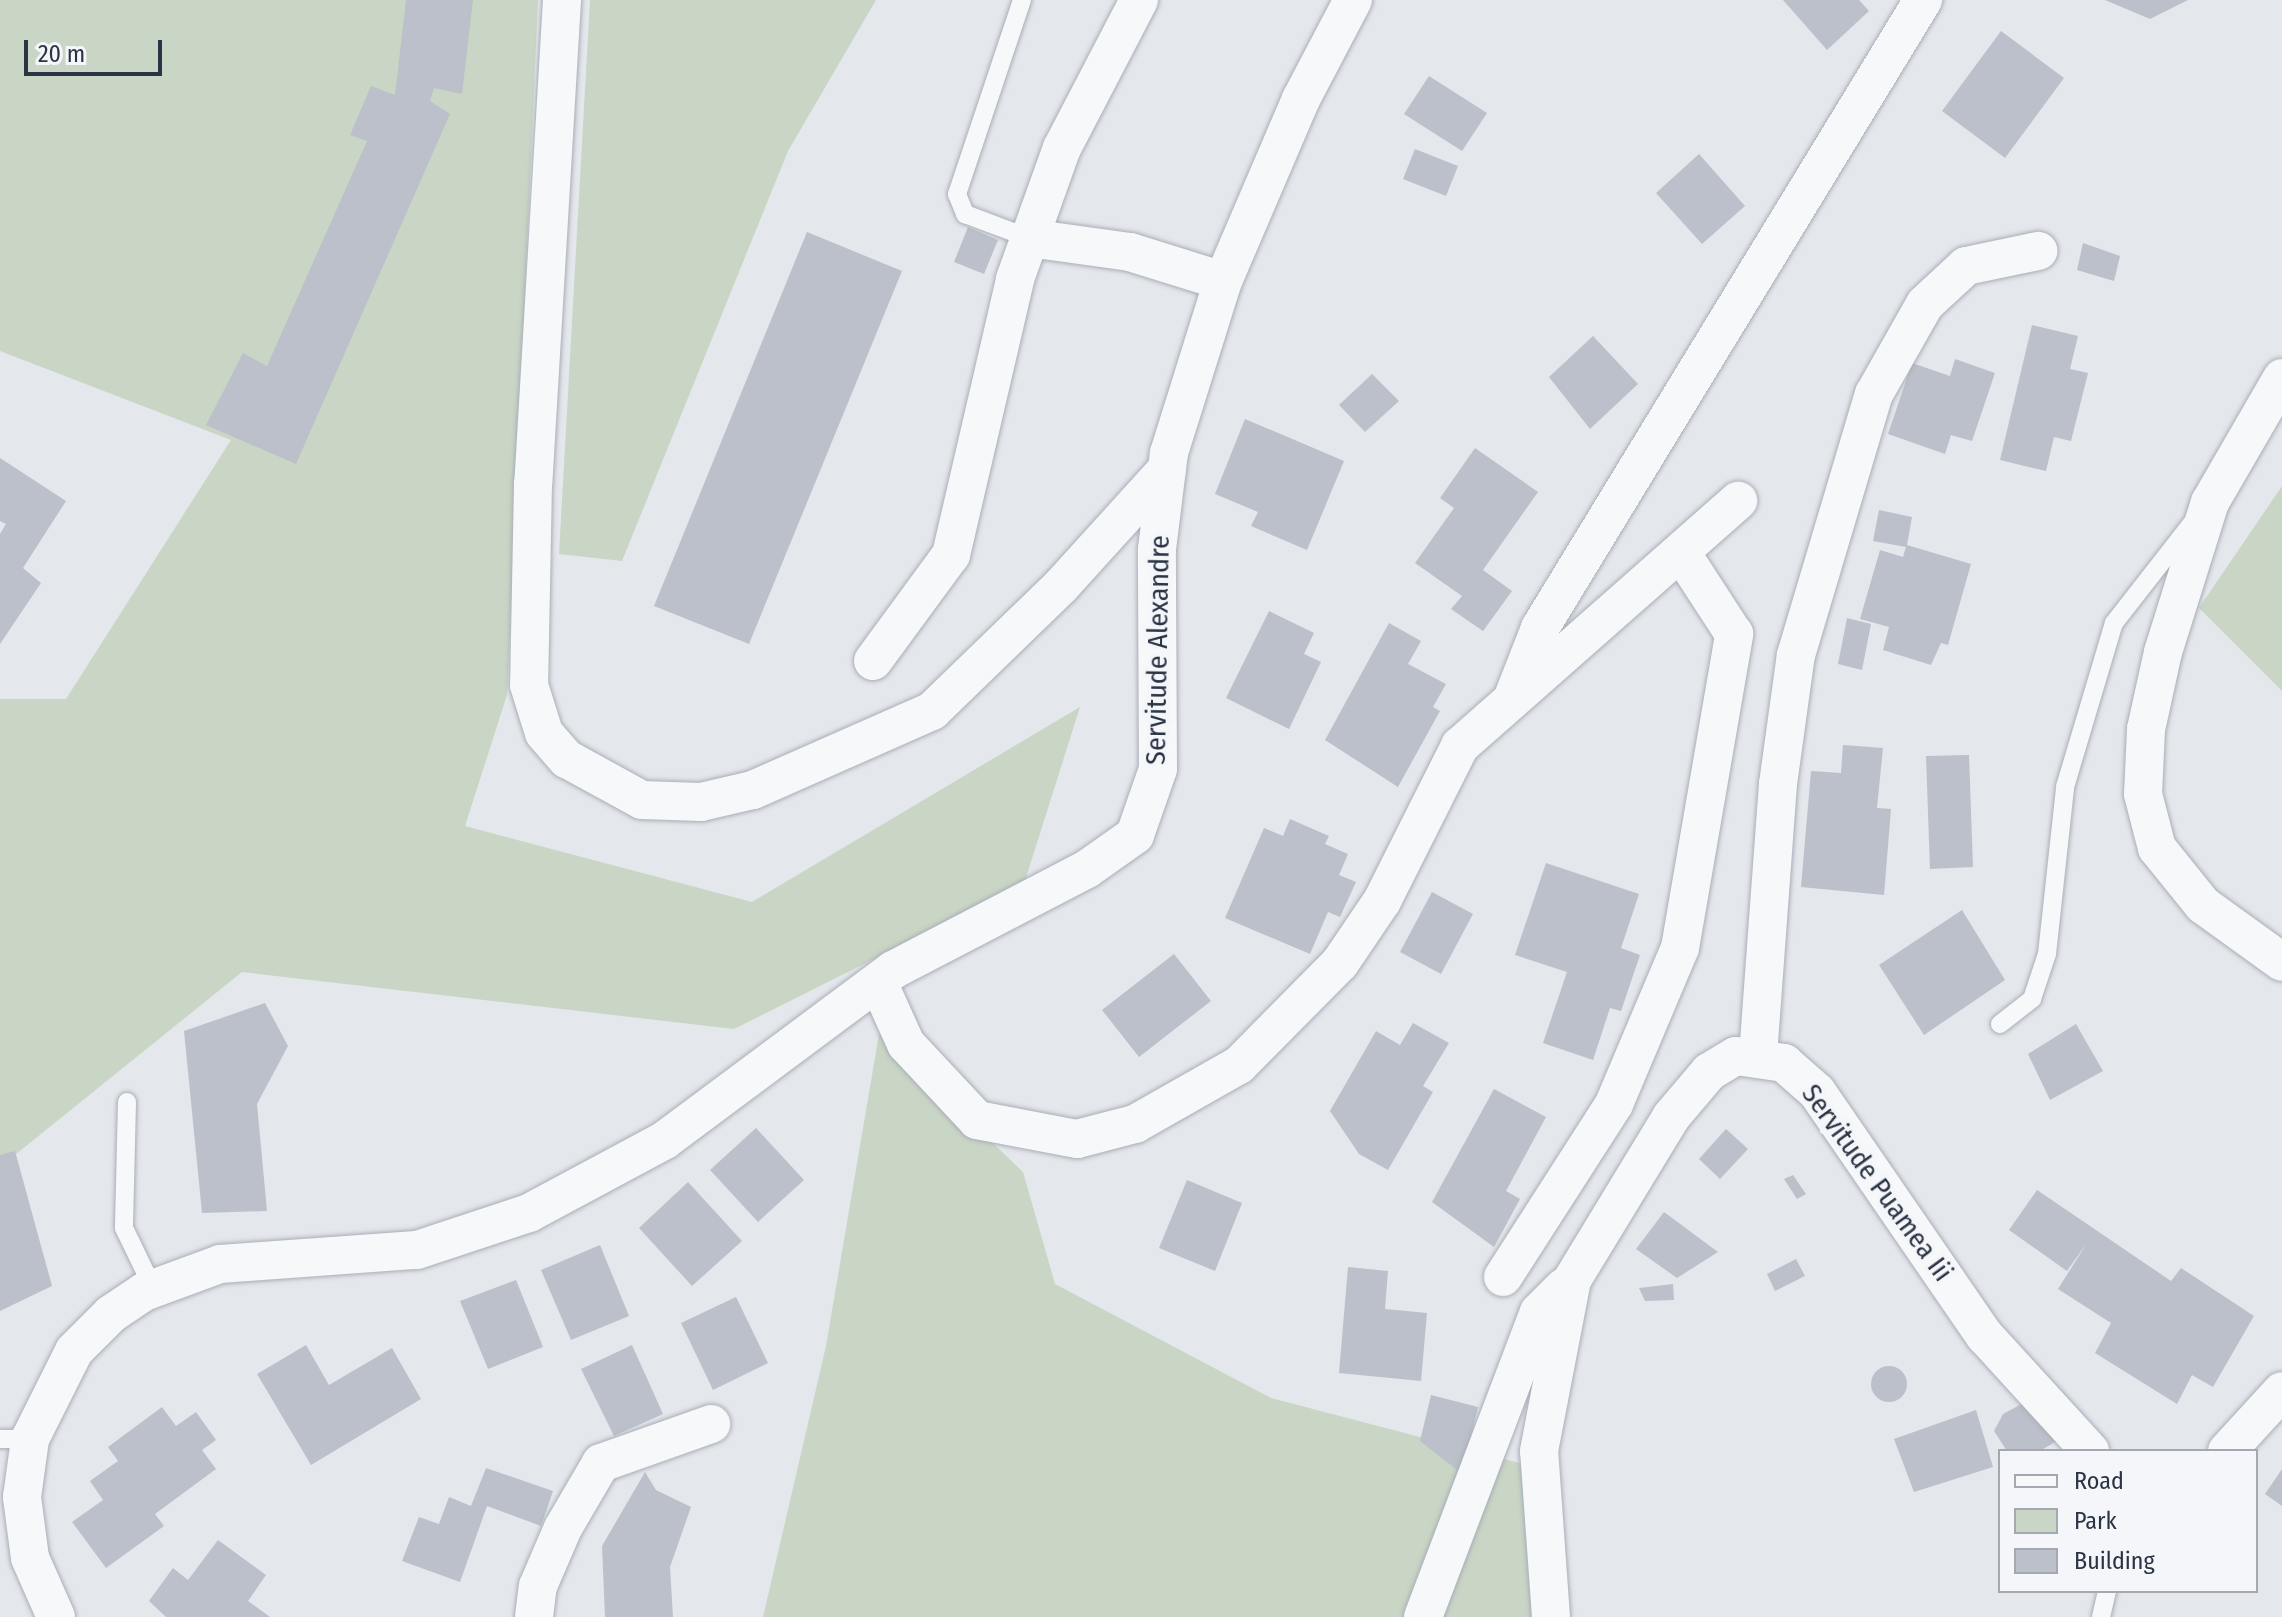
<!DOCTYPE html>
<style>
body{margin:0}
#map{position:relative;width:2282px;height:1617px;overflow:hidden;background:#e4e7ec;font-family:"Fira Sans Condensed",sans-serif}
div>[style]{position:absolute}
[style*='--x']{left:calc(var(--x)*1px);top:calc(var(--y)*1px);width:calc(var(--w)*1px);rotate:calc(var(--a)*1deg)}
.green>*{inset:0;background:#c9d6c5}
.building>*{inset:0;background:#bbc0ca}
.round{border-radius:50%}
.roads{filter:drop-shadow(0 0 2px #a9aeb7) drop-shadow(0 0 2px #a9aeb7)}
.service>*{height:18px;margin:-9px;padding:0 9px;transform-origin:9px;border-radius:9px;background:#f7f8fa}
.minor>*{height:38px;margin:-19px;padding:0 19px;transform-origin:19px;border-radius:19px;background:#f7f8fa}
span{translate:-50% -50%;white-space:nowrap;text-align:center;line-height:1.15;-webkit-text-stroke:8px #f4f6f9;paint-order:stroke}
.street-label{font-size:28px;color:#2b3445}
.legend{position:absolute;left:1998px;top:1449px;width:260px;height:144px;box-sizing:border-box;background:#f4f6f9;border:2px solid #a4a8b1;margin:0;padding:10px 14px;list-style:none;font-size:24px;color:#2b3445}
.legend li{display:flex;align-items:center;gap:16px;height:40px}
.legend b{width:40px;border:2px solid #a4a8b1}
.scale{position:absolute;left:24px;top:40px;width:138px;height:36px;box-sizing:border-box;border:4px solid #2b3445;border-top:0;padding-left:10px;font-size:24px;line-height:28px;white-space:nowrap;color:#2b3445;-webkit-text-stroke:6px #f4f6f9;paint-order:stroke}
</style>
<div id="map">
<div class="green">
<div style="clip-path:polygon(0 0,538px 0,507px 695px,465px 826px,752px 902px,1080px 707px,1024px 884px,734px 1029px,242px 972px,0 1167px,0 699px,66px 699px,231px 440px,0 351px)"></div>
<div style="clip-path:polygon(590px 0,876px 0,788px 151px,622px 561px,559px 554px)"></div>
<div style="clip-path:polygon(2282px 486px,2282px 691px,2199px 608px)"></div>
<div style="clip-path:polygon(879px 1034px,1023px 1172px,1055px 1284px,1271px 1398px,1527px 1465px,1568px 1617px,763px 1617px,826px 1346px)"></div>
</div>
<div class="building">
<div style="clip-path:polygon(406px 0,473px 0,462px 94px,434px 88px,430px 101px,450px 114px,296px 464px,206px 425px,243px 353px,267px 366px,367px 141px,350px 135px,371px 86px,395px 95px)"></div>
<div style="clip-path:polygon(1783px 0,1859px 0,1869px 11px,1827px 50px)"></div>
<div style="clip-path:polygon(2105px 0,2188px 0,2150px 19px)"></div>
<div style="clip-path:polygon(2001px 31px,2064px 78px,2005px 158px,1942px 111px)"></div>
<div style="clip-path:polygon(1429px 76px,1487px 113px,1462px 151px,1404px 114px)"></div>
<div style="clip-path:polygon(1415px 149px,1458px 166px,1446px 196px,1403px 179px)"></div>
<div style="clip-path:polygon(1699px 154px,1745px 206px,1702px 244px,1656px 193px)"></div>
<div style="clip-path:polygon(968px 227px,998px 240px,984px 274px,954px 262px)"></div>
<div style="clip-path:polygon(807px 232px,902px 271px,749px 644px,654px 606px)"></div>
<div style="clip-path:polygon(2083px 243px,2120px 256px,2114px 281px,2077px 270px)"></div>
<div style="clip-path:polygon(2032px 325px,2078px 336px,2070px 369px,2088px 373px,2071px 441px,2054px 437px,2046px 471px,2000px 460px)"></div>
<div style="clip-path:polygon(1593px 336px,1638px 384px,1590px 429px,1549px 377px)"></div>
<div style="clip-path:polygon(1955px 359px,1995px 373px,1972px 441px,1951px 435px,1945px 454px,1888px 434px,1912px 363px,1950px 376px)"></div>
<div style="clip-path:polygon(1372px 374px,1399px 401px,1365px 432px,1339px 405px)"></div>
<div style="clip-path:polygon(1245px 419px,1344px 461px,1307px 550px,1251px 526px,1258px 512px,1215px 494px)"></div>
<div style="clip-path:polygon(1475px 448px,1538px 492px,1483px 570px,1512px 591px,1483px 631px,1451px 609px,1462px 596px,1415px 563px,1454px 508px,1440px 498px)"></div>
<div style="clip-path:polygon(0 458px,66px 501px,23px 568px,41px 583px,0 644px,0 534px,6px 524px,0 521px)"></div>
<div style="clip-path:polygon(1879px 510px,1912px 517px,1907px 545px,1971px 564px,1948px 645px,1941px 643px,1931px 665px,1883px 650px,1889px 627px,1860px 619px,1880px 550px,1903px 557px,1906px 547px,1873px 541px)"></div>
<div style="clip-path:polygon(1269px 611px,1314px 633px,1304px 654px,1321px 662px,1289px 729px,1226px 698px)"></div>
<div style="clip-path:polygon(1847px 618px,1871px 624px,1862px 670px,1838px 664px)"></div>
<div style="clip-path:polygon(1389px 623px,1421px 641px,1408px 664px,1446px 684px,1433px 707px,1440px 711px,1398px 787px,1325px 740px)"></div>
<div style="clip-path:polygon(1843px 745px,1883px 748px,1877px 808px,1891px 809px,1884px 895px,1801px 887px,1811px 771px,1841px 773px)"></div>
<div style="clip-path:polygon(1969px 755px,1973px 867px,1930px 869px,1926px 756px)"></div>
<div style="clip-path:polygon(1290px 819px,1329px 836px,1325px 844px,1348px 854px,1339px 875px,1356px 882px,1340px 917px,1328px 912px,1310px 954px,1225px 918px,1264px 828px,1283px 836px)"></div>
<div style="clip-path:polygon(1546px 863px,1639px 894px,1621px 948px,1640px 955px,1621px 1011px,1610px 1008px,1593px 1060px,1543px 1043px,1567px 972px,1515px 955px)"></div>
<div style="clip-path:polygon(1432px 892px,1473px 914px,1441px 974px,1400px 952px)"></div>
<div style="clip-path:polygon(1962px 910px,2005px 980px,1924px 1035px,1879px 965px)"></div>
<div style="clip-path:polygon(1174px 954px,1211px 1001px,1139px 1057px,1102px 1010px)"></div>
<div style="clip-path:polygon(265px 1003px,288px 1046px,257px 1104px,267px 1211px,202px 1213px,184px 1031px)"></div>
<div style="clip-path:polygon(1413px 1023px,1449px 1043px,1423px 1086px,1433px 1092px,1388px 1170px,1359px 1154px,1330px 1111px,1376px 1031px,1400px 1045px)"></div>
<div style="clip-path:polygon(2076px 1024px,2103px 1071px,2050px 1100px,2028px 1054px)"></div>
<div style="clip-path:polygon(1494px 1089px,1546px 1117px,1506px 1191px,1520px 1199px,1494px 1247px,1432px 1202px)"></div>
<div style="clip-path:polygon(756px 1128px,804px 1180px,758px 1222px,710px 1170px)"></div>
<div style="clip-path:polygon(1726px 1129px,1748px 1149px,1720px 1179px,1699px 1159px)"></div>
<div style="clip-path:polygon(15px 1151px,52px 1286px,0 1311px,0 1155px)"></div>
<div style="clip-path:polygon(1793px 1175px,1806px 1194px,1797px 1199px,1784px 1179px)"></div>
<div style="clip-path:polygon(1187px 1180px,1242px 1203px,1215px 1271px,1159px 1248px)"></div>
<div style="clip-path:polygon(688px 1182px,742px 1241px,692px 1286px,639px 1228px)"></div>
<div style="clip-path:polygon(2037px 1190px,2171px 1281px,2181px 1268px,2254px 1316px,2213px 1387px,2192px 1375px,2177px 1404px,2095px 1353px,2111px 1323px,2058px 1289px,2087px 1243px,2067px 1271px,2009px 1230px)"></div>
<div style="clip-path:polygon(1664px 1212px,1718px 1252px,1677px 1278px,1636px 1249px)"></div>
<div style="clip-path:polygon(600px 1245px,629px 1316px,571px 1340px,541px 1270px)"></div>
<div style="clip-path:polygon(1796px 1259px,1805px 1276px,1775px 1291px,1767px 1274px)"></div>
<div style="clip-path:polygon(1348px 1267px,1388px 1271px,1385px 1309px,1427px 1313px,1421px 1381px,1339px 1373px)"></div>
<div style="clip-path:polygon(516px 1280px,543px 1347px,488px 1369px,460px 1301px)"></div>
<div style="clip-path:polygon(1673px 1284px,1674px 1300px,1645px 1301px,1639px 1288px)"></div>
<div style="clip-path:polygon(736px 1297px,768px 1363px,713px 1390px,681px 1323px)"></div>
<div style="clip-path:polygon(306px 1345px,329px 1385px,392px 1348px,421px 1399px,311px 1465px,257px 1374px)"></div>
<div style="clip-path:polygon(632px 1345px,663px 1414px,614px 1436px,581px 1369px)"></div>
<div class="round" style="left:1871px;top:1366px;width:36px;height:36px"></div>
<div style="clip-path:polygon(1431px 1395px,1478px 1407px,1462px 1474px,1420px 1441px)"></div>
<div style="clip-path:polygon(2027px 1401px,2060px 1439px,2040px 1451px,2007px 1451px,1994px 1431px,2003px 1414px)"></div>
<div style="clip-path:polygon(162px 1407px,176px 1426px,196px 1412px,216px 1440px,202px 1450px,216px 1469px,155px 1514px,164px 1526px,106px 1568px,72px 1522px,103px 1500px,90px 1481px,118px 1461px,108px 1447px)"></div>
<div style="clip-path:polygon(1976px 1410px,1993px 1467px,1914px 1492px,1894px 1439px)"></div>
<div style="clip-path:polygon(486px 1468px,553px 1491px,541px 1526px,487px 1506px,460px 1582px,402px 1561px,419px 1517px,439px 1524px,449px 1497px,471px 1506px)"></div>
<div style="clip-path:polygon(2282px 1469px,2282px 1506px,2265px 1494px)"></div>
<div style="clip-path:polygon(645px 1472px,656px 1490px,691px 1507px,670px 1567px,673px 1617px,605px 1617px,602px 1546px)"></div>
<div style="clip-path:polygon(218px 1540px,266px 1575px,248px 1601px,270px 1617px,166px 1617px,149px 1601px,173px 1568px,188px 1580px)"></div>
</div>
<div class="roads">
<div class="service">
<div style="--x:1022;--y:0;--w:205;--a:108.5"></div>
<div style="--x:957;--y:194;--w:22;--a:68"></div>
<div style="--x:965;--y:214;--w:68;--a:20.6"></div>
<div style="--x:2000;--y:1024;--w:41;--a:-38"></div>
<div style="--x:2032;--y:999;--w:47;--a:-71.6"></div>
<div style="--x:2047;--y:954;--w:168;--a:-83.8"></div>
<div style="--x:2065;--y:787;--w:171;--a:-73.4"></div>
<div style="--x:2114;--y:623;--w:133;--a:-52"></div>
<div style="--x:127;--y:1102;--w:126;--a:91.4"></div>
<div style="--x:124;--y:1228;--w:67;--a:64.2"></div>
<div style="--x:0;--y:1439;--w:30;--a:0"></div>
<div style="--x:2101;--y:1617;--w:27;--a:-77"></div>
</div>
<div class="minor">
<div style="--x:562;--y:0;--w:484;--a:93.4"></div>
<div style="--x:533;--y:483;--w:202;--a:91.1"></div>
<div style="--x:529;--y:685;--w:50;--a:72.6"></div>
<div style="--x:544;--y:733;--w:35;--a:49"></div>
<div style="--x:567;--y:759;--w:85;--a:28.7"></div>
<div style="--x:642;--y:800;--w:59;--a:1.9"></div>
<div style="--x:701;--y:802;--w:53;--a:-13"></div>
<div style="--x:753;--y:790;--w:196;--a:-23.8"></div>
<div style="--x:932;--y:711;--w:181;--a:-44.1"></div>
<div style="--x:1062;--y:585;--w:156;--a:-47.8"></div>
<div style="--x:1029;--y:238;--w:102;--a:7.9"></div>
<div style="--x:1130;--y:252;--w:97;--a:17.3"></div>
<div style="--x:2282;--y:378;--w:143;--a:120.1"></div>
<div style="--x:2210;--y:502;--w:157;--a:107.4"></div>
<div style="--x:2163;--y:652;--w:79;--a:102.4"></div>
<div style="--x:2146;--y:729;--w:65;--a:92.6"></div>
<div style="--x:2143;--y:794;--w:56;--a:75.5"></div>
<div style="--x:2157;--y:848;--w:73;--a:51.1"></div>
<div style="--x:2203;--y:905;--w:97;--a:35.8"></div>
<div style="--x:873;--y:661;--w:132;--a:-53.7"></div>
<div style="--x:951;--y:555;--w:283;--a:-76.9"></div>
<div style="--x:1015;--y:279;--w:139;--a:-70.3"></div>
<div style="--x:1062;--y:148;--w:167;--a:-62.5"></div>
<div style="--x:1513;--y:697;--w:74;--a:-68.6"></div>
<div style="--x:1540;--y:628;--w:736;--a:-58.62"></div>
<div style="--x:878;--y:982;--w:68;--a:65.7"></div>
<div style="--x:906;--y:1044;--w:104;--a:46.9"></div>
<div style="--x:977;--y:1120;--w:102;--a:10.8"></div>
<div style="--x:1077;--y:1139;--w:60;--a:-14.5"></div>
<div style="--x:1135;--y:1124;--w:120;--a:-29.6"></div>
<div style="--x:1239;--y:1065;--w:144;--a:-45.3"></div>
<div style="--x:1340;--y:963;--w:75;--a:-55.9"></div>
<div style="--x:1382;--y:901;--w:174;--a:-63.3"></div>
<div style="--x:1460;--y:746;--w:371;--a:-41.4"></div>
<div style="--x:1758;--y:1056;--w:273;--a:-85.8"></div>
<div style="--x:1778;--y:784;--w:130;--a:-82.1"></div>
<div style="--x:1796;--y:655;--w:272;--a:-73.4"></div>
<div style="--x:1874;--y:394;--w:103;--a:-60.5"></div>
<div style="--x:1925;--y:304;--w:56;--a:-42.8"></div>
<div style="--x:1966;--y:266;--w:74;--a:-11.8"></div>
<div style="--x:1503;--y:1277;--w:206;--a:-57.3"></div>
<div style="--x:1614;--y:1104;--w:169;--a:-67.1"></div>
<div style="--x:1680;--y:948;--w:319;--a:-80.2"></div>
<div style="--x:1734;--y:634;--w:95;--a:-123"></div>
<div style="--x:2227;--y:1451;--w:81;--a:-47.5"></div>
<div style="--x:56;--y:1617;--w:64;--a:-113.8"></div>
<div style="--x:30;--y:1558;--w:62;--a:-97.5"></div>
<div style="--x:22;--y:1497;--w:59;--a:-82.1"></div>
<div style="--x:30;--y:1439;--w:98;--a:-63.4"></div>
<div style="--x:74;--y:1351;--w:52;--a:-45"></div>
<div style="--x:111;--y:1314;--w:40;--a:-34"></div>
<div style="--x:144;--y:1292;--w:81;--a:-20.2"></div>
<div style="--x:220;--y:1264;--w:197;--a:-4.1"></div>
<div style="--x:417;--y:1250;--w:118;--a:-18.3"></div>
<div style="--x:529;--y:1213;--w:154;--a:-28.2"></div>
<div style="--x:665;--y:1140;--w:284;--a:-36.7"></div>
<div style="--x:893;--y:970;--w:219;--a:-27.5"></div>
<div style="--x:1087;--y:869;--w:59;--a:-35.3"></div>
<div style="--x:1135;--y:835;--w:70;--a:-70.8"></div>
<div style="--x:1158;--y:769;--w:220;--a:-90.3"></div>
<div style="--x:1157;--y:549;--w:97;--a:-82.9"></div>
<div style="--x:1169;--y:453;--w:180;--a:-72.6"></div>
<div style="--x:1223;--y:281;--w:198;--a:-66.8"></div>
<div style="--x:1301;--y:99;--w:112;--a:-62.3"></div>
<div style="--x:534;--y:1617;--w:31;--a:-83"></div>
<div style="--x:538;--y:1586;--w:63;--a:-66.7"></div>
<div style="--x:563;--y:1528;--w:75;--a:-59.7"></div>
<div style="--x:601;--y:1463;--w:117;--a:-19.5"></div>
<div style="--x:1423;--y:1617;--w:326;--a:-69.2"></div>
<div style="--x:1539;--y:1312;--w:35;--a:-45"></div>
<div style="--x:1551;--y:1617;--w:166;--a:-94.1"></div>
<div style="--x:1539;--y:1451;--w:174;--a:-79.1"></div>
<div style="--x:1572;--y:1280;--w:191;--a:-58.7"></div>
<div style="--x:1671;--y:1117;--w:59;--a:-49.8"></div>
<div style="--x:1709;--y:1072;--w:31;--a:-31"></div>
<div style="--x:1736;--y:1056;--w:49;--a:8.3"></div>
<div style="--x:1784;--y:1063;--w:44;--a:41.3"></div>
<div style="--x:1817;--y:1092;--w:296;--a:55.5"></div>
<div style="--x:1985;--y:1336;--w:156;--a:47.6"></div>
</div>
</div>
<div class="street-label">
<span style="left:1158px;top:650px;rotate:-89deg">Servitude Alexandre</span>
<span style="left:1877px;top:1183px;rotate:54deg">Servitude Puamea Iii</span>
</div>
<ul class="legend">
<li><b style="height:10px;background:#f7f8fa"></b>Road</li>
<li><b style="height:22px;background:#c9d6c5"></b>Park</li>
<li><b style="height:22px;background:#bbc0ca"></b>Building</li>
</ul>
<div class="scale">20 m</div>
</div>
